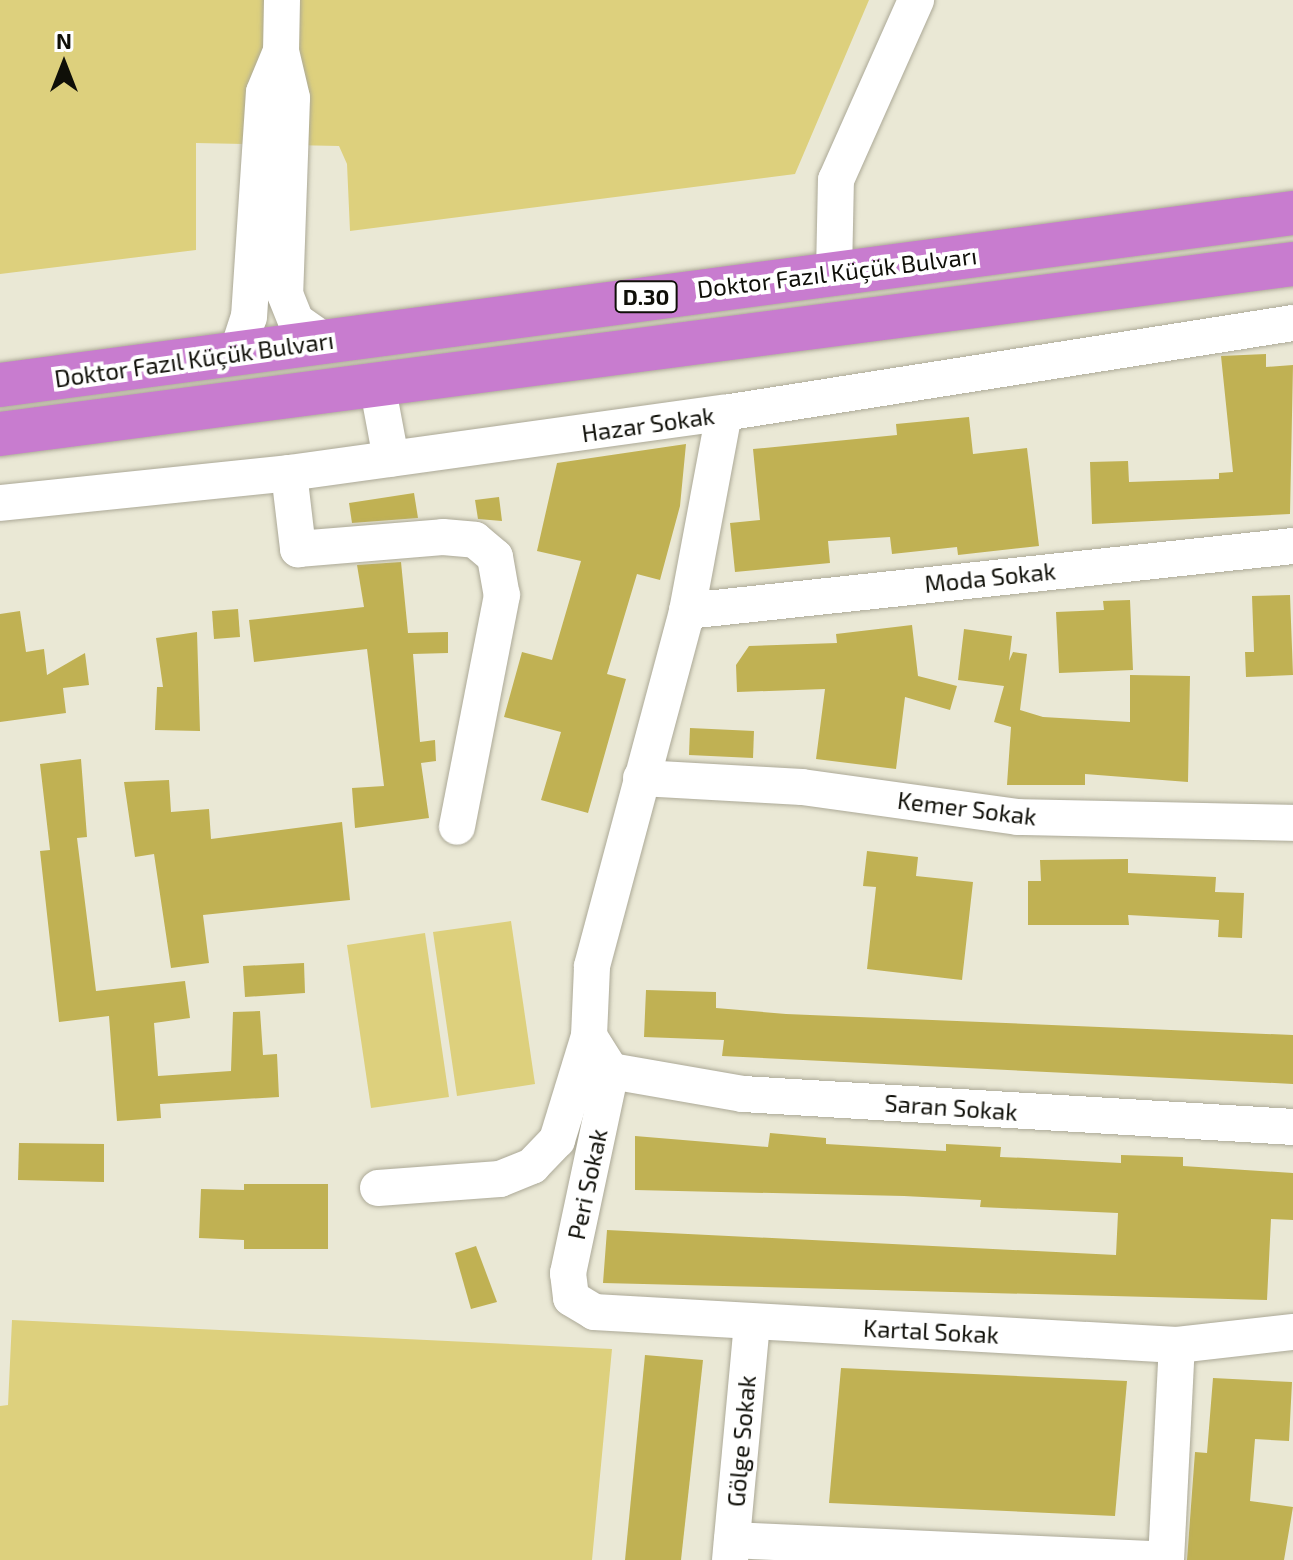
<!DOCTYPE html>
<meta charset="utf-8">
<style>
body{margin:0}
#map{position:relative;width:1293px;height:1560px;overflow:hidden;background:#eae8d5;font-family:"Exo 2",sans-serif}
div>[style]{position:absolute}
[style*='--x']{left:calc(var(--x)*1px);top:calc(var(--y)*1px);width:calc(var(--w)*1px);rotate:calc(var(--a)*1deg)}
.green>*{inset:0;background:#ddd07d}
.building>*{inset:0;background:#c0b153}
.roads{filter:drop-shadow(0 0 2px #aca997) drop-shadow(0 0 2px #aca997)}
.minor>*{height:36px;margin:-18px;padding:0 18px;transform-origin:18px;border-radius:18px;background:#fff}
.highway>*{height:44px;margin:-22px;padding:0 22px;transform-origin:22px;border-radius:22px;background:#c87ccf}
span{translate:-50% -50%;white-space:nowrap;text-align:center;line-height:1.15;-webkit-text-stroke:8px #fff;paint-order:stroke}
.shield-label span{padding:2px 6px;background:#fff;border:2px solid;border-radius:6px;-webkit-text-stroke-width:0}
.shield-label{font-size:22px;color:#0f0f08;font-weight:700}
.street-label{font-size:24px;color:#0f0f08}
.north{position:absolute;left:24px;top:24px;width:80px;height:80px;-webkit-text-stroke:6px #fff;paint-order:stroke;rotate:0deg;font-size:22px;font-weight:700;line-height:32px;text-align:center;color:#0f0f08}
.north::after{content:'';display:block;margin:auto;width:28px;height:36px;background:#0f0f08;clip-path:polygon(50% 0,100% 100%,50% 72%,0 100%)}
</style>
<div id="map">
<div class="green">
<div style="clip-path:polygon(0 0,869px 0,795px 174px,350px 231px,347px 164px,339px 146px,196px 143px,196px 250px,0 274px)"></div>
<div style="clip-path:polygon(511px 921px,535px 1084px,457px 1096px,433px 932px)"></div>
<div style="clip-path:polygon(425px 933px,449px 1097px,371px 1108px,347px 945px)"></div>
<div style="clip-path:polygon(12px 1320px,612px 1349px,592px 1560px,0 1560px,0 1406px,8px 1405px)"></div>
</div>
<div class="building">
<div style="clip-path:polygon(1266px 354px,1266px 367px,1293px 365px,1290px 514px,1092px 524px,1090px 462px,1128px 461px,1129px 482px,1219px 479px,1219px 473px,1233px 472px,1221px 356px)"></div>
<div style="clip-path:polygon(969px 417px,973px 454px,1027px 448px,1039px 546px,958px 555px,957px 547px,892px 554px,890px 537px,828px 541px,830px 563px,735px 572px,730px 523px,760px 520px,753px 449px,897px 435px,896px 424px)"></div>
<div style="clip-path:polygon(686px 444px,680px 506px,660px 580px,637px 574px,607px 674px,626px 679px,588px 813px,541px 800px,561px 732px,504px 717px,522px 652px,552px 660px,581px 561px,537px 551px,557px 463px)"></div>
<div style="clip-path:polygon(414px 493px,418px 518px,352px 523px,349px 503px)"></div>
<div style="clip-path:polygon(499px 497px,502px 521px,478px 519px,475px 500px)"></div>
<div style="clip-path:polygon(401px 562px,408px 633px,448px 632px,448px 653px,413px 654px,420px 742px,435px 740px,436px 761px,421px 763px,429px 818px,355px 828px,352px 788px,384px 786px,367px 649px,254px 662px,249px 620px,364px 607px,357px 565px)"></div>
<div style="clip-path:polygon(1290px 595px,1293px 675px,1246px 677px,1245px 652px,1254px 652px,1252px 596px)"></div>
<div style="clip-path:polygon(1130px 600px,1133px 670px,1059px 673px,1056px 612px,1104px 610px,1103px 601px)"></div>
<div style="clip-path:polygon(238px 609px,240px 637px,214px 639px,212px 611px)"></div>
<div style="clip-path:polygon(20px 611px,26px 652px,44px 649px,47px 675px,85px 653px,89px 685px,63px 688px,66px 713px,0 722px,0 614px)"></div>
<div style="clip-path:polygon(912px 625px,918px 676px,957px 686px,950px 710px,905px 697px,896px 769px,816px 759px,825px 689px,737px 692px,736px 665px,749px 646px,837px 643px,836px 634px)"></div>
<div style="clip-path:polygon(964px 629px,1012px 636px,1009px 661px,1013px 652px,1027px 654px,1020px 710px,1043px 717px,1130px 722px,1130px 675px,1190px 676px,1188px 782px,1085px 774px,1085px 785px,1007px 785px,1011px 727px,994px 722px,1004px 686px,958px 680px)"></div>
<div style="clip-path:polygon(197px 632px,200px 731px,155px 730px,157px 687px,163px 687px,156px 638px)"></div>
<div style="clip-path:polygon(690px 728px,754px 731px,753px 758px,689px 755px)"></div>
<div style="clip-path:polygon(81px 759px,87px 837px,77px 838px,96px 991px,185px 981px,190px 1018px,154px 1023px,158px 1076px,231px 1071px,233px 1012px,260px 1011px,263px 1055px,277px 1054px,279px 1097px,160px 1104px,161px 1118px,117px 1121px,109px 1016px,59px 1022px,40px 851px,50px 850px,40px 764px)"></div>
<div style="clip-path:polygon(169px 780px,171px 812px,209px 809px,211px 839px,342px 822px,350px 900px,203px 915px,209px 963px,171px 968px,154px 854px,135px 857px,124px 782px)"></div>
<div style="clip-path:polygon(867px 851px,918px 857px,916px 876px,973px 882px,962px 980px,867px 969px,876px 887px,863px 886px)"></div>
<div style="clip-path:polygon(1128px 859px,1128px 873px,1216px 877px,1215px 892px,1244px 893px,1242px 938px,1218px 937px,1219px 920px,1128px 915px,1129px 925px,1028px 925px,1028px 881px,1041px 881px,1040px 860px)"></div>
<div style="clip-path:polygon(304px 963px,305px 993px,245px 997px,243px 966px)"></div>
<div style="clip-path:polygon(646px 990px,716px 992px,716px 1008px,786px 1014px,1293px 1035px,1293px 1084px,722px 1056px,724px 1040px,644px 1037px)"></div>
<div style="clip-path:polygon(770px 1133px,826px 1138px,826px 1144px,946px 1151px,946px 1144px,1001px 1147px,1000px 1157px,1026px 1158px,1121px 1163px,1121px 1155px,1183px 1157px,1183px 1166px,1293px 1173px,1293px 1220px,1271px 1219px,1267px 1300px,603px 1283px,607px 1230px,1116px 1255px,1118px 1213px,980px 1207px,981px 1200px,904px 1196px,635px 1190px,635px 1136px,768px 1147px)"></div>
<div style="clip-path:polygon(19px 1143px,104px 1144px,104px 1182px,18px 1180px)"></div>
<div style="clip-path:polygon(244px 1184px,328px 1184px,328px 1249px,244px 1249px,244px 1240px,199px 1238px,201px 1189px,244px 1190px)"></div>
<div style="clip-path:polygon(476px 1246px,497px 1302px,471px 1309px,455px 1253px)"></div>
<div style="clip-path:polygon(645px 1355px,703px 1360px,681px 1560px,625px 1560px)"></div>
<div style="clip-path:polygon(841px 1368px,1127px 1381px,1115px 1516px,829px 1503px)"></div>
<div style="clip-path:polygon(1213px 1378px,1292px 1382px,1289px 1441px,1255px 1439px,1250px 1501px,1293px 1507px,1284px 1560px,1187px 1560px,1195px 1452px,1207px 1453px)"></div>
</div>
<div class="roads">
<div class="minor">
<div style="--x:282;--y:0;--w:51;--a:91.1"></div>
<div style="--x:281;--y:51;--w:48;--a:76.8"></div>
<div style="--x:292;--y:98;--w:196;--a:92"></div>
<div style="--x:285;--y:294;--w:29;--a:68"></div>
<div style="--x:296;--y:321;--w:35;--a:35"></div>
<div style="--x:834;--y:273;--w:93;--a:-88.8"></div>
<div style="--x:836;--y:180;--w:197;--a:-66"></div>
<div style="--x:237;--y:353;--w:38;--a:-72"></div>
<div style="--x:249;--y:317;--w:225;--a:-86.2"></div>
<div style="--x:264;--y:92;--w:44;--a:-67.5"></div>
<div style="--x:377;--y:384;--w:76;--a:79.4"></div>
<div style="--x:289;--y:473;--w:77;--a:83.2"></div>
<div style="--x:298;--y:549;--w:145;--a:-4.7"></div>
<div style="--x:443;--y:537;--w:32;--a:5"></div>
<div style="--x:475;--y:540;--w:26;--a:40"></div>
<div style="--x:495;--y:557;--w:39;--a:80"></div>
<div style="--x:502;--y:595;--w:236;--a:101"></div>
<div style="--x:0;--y:503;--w:291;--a:-5.9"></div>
<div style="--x:289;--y:473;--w:439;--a:-7.9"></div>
<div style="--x:724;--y:413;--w:576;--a:-8.99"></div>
<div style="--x:687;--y:611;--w:609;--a:-6.12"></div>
<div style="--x:641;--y:778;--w:161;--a:3.2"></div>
<div style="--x:802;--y:787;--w:218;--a:7.9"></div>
<div style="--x:1018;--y:817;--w:275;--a:1.2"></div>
<div style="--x:611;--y:1071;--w:207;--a:102"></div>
<div style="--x:568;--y:1273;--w:25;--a:83"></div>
<div style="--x:571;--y:1298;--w:27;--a:31"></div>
<div style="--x:594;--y:1312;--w:584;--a:3.24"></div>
<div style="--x:1177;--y:1345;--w:117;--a:-6.4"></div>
<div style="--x:611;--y:1071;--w:134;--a:9.9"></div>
<div style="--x:743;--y:1094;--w:551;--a:3.43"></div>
<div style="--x:611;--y:1071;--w:41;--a:-122.2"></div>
<div style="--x:589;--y:1036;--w:70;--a:-87.5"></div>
<div style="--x:592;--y:966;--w:367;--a:-75"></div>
<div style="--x:687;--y:611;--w:201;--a:-79.4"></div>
<div style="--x:378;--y:1188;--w:122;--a:-4.2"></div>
<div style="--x:500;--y:1179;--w:35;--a:-22"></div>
<div style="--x:532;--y:1166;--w:36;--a:-46"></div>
<div style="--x:557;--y:1140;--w:109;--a:-72.9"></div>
<div style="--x:732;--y:1540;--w:434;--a:2.6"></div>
<div style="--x:730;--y:1560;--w:239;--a:-84.7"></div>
<div style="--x:1166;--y:1560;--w:215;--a:-87.1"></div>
</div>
<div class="highway">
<div style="--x:0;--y:385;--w:1304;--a:-7.58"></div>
<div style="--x:0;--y:434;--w:1304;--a:-7.49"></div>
</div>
</div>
<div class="shield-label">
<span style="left:646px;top:297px">D.30</span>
</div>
<div class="street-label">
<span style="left:837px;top:272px;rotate:-7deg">Doktor Fazıl Küçük Bulvarı</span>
<span style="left:194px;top:359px;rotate:-8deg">Doktor Fazıl Küçük Bulvarı</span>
<span style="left:648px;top:424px;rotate:-8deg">Hazar Sokak</span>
<span style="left:990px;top:577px;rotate:-6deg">Moda Sokak</span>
<span style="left:967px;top:808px;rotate:7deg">Kemer Sokak</span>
<span style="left:951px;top:1107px;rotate:4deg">Saran Sokak</span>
<span style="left:587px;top:1184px;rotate:-78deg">Peri Sokak</span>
<span style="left:931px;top:1331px;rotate:3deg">Kartal Sokak</span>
<span style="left:741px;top:1441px;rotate:-85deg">Gölge Sokak</span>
</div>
<div class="north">N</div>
</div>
